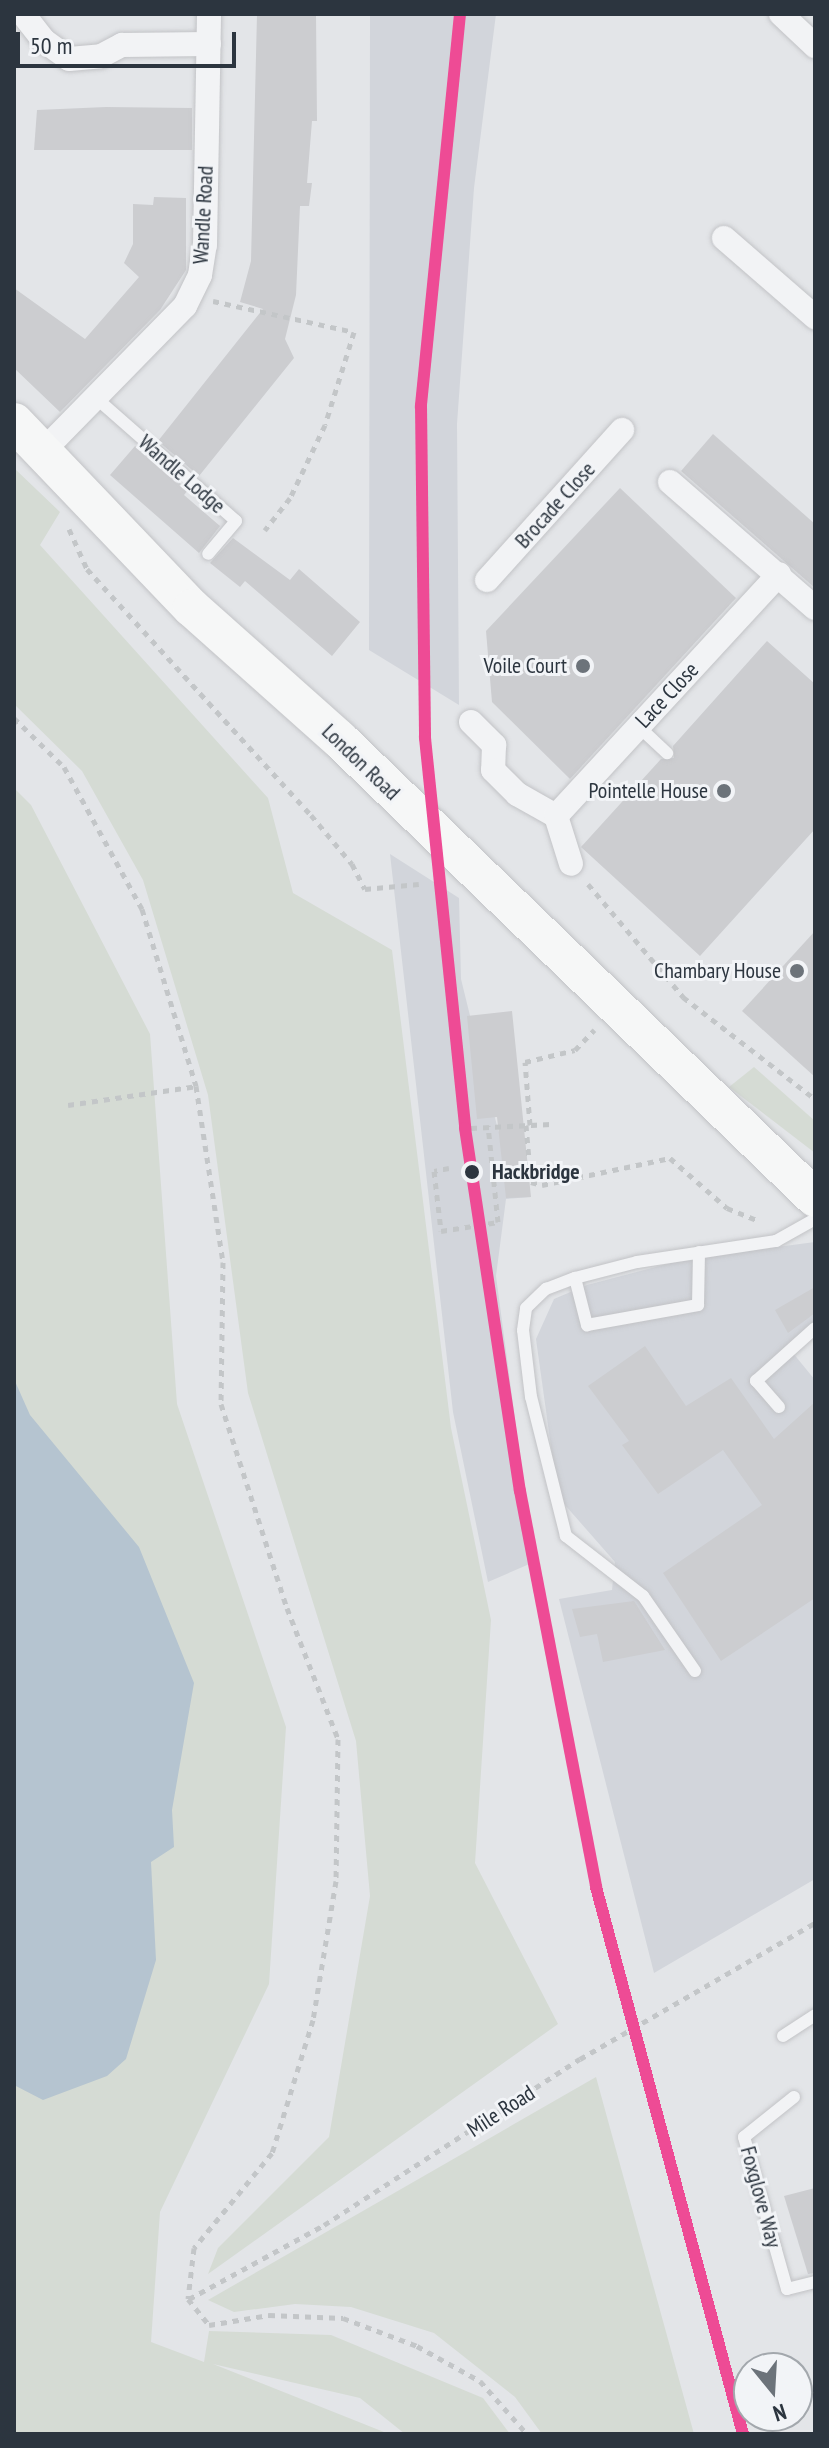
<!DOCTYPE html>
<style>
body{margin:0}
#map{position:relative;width:829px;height:2448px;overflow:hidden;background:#e3e5e8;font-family:"PT Sans Narrow",sans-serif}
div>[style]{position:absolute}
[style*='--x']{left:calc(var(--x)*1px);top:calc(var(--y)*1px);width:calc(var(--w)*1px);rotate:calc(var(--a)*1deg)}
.built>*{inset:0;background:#d2d5db}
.green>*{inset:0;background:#d5dbd4}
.water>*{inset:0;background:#b5c4d0}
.building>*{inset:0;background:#cccdd0}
.path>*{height:5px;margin-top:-2.5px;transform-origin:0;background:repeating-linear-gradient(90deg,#c3c6c8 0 6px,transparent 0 12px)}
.roads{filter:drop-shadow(0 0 2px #c2c3c6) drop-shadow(0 0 2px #c2c3c6)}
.lane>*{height:12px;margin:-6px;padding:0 6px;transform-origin:6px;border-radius:6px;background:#f2f3f5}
.street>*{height:24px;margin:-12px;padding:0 12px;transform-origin:12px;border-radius:12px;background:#f2f3f5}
.primary>*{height:38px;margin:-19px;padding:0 19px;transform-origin:19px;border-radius:19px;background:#f6f7f7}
.rail-1>*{height:12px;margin:-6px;padding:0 6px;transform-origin:6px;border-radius:6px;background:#ee4b95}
.dots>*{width:22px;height:22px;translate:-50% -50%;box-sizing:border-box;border:4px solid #f2f4f7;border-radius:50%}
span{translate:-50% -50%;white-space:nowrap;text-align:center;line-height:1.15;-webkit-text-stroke:6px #f2f4f7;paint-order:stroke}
.street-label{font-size:22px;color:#2c353f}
.poi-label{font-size:22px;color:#2c353f}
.right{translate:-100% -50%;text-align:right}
.stop-label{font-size:22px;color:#2c353f;font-weight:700}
.left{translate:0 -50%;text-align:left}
.frame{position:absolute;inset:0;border:16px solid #2c353f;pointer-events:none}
.north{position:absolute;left:733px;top:2352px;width:80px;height:80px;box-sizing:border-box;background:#f2f4f7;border:2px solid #a3a8ad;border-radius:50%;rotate:162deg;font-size:22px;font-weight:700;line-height:32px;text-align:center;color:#2c353f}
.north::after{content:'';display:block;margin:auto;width:28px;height:36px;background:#6c737a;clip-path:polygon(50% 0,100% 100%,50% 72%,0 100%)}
.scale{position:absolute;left:16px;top:32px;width:220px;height:36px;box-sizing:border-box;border:4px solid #2c353f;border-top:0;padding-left:10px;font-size:24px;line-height:28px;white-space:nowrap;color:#2c353f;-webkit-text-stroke:6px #f2f4f7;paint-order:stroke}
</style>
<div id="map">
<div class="built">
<div style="clip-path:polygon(370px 14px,496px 14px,474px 188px,457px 424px,459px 705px,369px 650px)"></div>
<div style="clip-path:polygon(390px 854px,459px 898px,461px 979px,498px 1130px,531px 1197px,506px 1199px,496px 1276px,534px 1562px,488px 1582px,453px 1412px)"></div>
<div style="clip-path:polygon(815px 1242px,815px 1324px,788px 1347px,815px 1380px,815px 1879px,654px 1973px,559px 1599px,612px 1590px,615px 1562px,558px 1497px,536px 1339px,554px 1299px,587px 1285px,686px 1259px)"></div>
</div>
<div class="green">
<div style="clip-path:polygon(14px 468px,60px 512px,40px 545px,268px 798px,293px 893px,392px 950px,451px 1428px,491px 1620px,475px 1863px,558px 2024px,208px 2274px,218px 2248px,329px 2137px,370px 1896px,356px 1741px,248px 1393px,208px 1095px,143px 880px,82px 771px,14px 704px)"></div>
<div style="clip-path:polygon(14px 788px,31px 805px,150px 1034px,177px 1404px,286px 1727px,269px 1984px,160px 2212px,151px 2342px,204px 2362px,209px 2331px,331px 2335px,483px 2398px,510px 2434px,405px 2434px,360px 2398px,213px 2364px,389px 2434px,14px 2434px)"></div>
<div style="clip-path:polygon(754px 1067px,815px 1121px,815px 1153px,729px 1087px)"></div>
<div style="clip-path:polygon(596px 2077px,694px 2434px,542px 2434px,515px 2397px,434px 2333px,351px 2307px,295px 2304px,234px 2312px,208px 2300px)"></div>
</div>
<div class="water">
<div style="clip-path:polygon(14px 1379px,30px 1415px,139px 1547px,194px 1683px,172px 1810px,174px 1847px,151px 1862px,156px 1960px,126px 2059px,107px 2076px,43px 2100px,14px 2085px)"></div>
</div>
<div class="building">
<div style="clip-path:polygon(257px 14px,316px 14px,317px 121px,312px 121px,307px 183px,312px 183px,309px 206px,300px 206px,296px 295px,285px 339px,294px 358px,199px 476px,158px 441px,263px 309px,240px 302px,251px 261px)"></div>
<div style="clip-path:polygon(106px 107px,192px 108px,192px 150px,34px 150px,37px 110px)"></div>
<div style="clip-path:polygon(154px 197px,186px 198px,186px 270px,160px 310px,60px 412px,14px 368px,14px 288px,85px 339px,139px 277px,124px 263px,133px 244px,133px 204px,153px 205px)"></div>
<div style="clip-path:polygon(713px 434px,815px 524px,815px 588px,681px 471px)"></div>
<div style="clip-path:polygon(135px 446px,188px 490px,184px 495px,220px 526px,199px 553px,110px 475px)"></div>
<div style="clip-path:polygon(620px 488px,736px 598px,570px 779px,492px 702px,486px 631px)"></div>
<div style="clip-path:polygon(233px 538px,290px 580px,299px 569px,360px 622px,332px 656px,245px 581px,240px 587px,210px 563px)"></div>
<div style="clip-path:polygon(767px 641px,815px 684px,815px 829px,700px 956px,581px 847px,661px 759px,674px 758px,673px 746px)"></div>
<div style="clip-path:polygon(815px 931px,815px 1077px,742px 1011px)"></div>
<div style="clip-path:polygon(512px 1011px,531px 1197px,506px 1198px,497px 1117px,477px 1119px,467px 1016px)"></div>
<div style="clip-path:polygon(815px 1287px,815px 1313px,788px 1333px,775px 1310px)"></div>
<div style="clip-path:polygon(645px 1346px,686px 1406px,731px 1378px,774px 1439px,815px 1402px,815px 1598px,721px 1661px,663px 1573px,762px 1505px,723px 1450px,658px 1494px,622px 1445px,629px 1441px,588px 1386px)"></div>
<div style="clip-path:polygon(634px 1601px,665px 1650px,603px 1662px,597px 1634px,580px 1637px,572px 1609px)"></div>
<div style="clip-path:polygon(815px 2188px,815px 2273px,808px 2274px,784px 2196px)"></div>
</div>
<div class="path">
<div style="--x:213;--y:301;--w:144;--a:12.4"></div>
<div style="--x:354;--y:332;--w:97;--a:107.3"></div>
<div style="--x:325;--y:425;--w:81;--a:115.6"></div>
<div style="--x:290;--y:498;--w:41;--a:128"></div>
<div style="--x:69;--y:529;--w:44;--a:65.8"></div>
<div style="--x:87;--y:569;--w:333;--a:47.7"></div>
<div style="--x:311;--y:815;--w:64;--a:50.1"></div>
<div style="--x:352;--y:864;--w:28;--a:63"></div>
<div style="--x:365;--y:889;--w:54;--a:-5.3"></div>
<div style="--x:14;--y:718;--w:70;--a:44.4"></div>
<div style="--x:64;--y:767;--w:162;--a:61.2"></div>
<div style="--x:142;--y:909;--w:185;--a:73"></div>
<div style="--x:196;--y:1086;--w:178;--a:81.3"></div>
<div style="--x:223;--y:1262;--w:142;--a:90.8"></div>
<div style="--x:221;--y:1404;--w:214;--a:72.1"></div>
<div style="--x:287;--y:1608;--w:141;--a:68.7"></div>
<div style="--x:338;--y:1739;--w:142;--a:90.8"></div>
<div style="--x:336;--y:1881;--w:141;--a:99.4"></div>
<div style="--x:313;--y:2020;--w:139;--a:107.1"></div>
<div style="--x:272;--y:2153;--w:123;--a:129.4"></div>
<div style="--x:194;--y:2248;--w:51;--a:96.7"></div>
<div style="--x:188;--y:2299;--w:33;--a:51"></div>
<div style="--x:209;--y:2325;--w:61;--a:-9.5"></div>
<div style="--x:269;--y:2315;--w:74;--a:2.3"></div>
<div style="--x:343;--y:2318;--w:79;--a:20.7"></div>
<div style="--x:417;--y:2346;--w:72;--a:29.1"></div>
<div style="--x:480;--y:2381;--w:71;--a:48.4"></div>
<div style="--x:588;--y:884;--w:148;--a:49.9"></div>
<div style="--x:683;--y:997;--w:167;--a:37.7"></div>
<div style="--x:68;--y:1105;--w:129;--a:-8.4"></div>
<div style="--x:526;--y:1125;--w:57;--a:85"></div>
<div style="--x:531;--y:1182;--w:11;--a:15"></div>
<div style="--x:542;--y:1185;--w:131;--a:-11.9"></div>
<div style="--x:670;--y:1158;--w:76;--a:41.3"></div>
<div style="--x:727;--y:1208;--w:35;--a:22"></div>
<div style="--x:530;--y:1125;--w:63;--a:-94.5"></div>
<div style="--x:525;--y:1062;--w:51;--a:-13.5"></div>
<div style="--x:575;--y:1050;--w:28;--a:-46"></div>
<div style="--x:471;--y:1128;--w:80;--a:-2.9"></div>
<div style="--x:449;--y:1168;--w:15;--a:169"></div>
<div style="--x:434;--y:1171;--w:60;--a:83.3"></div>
<div style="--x:441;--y:1231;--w:58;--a:-9"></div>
<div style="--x:498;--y:1222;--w:97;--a:-95.9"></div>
<div style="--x:189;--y:2299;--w:154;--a:-28.7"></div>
<div style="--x:324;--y:2225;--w:305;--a:-33"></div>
<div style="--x:580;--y:2059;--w:272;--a:-30.1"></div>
</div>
<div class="roads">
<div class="lane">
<div style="--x:96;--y:398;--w:186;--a:41.3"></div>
<div style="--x:236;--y:521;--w:43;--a:130.3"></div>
<div style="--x:638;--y:726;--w:40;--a:43"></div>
<div style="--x:575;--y:1278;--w:49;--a:75.7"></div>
<div style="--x:587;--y:1325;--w:113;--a:-10.2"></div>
<div style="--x:698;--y:1305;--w:53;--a:-88.9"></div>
<div style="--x:779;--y:1407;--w:35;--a:-131"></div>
<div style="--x:756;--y:1381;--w:79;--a:-41.9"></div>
<div style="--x:695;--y:1671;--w:91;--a:-124.7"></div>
<div style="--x:643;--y:1596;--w:98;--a:-142.1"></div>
<div style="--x:566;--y:1536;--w:143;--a:-104.1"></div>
<div style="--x:531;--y:1397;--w:67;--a:-96.8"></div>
<div style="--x:523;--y:1330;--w:22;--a:-82"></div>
<div style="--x:526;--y:1308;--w:28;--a:-44"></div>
<div style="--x:546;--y:1289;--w:31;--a:-21"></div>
<div style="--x:575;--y:1278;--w:64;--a:-14.5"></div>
<div style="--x:637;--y:1262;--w:141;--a:-8.6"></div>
<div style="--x:776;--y:1241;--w:45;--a:-29.4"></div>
<div style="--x:783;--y:2036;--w:38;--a:-33"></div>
<div style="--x:794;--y:2097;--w:64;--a:141.3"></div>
<div style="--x:744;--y:2137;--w:158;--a:74.2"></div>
<div style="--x:787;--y:2289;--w:29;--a:-14"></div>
</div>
<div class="street">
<div style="--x:23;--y:14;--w:33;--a:52"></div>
<div style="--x:43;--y:40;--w:32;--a:36"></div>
<div style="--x:69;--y:59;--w:32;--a:-5"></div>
<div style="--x:101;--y:56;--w:24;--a:-28"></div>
<div style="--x:122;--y:45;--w:87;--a:-0.7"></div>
<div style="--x:781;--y:14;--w:47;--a:43.3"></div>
<div style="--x:724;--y:238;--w:121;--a:41"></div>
<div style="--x:43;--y:451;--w:203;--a:-45.6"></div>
<div style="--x:185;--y:306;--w:34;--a:-64"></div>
<div style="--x:200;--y:275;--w:30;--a:-81"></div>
<div style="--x:205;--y:245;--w:231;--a:-89"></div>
<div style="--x:670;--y:482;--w:192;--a:41"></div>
<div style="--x:487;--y:580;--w:202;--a:-48"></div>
<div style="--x:471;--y:722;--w:33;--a:45"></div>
<div style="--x:494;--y:745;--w:25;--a:92"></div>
<div style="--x:493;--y:770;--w:34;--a:45"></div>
<div style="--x:517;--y:794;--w:45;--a:29.4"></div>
<div style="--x:556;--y:816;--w:329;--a:-47.3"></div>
<div style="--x:556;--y:816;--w:50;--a:72.6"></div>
</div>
<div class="primary">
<div style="--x:14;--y:422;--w:257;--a:46.3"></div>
<div style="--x:192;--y:608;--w:197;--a:41.7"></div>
<div style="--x:339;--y:739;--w:661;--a:43.96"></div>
</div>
</div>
<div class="rail-1">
<div style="--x:460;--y:14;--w:394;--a:95.7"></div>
<div style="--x:421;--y:406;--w:332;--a:89.3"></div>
<div style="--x:425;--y:738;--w:392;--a:84.1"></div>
<div style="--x:465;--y:1128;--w:367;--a:81.4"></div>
<div style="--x:520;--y:1491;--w:403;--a:79.1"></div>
<div style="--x:596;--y:1887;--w:566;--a:74.96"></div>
</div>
<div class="dots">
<div style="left:583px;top:666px;background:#6c737a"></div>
<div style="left:724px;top:791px;background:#6c737a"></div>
<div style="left:797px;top:971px;background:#6c737a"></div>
<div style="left:472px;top:1172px;background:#2c353f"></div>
</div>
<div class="street-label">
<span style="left:203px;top:215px;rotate:-87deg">Wandle Road</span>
<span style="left:182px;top:474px;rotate:41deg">Wandle Lodge</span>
<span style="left:555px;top:505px;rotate:-48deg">Brocade Close</span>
<span style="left:667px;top:695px;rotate:-47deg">Lace Close</span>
<span style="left:361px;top:762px;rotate:44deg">London Road</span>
<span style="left:501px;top:2111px;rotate:-33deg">Mile Road</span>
<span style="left:761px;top:2197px;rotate:75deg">Foxglove Way</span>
</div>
<div class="poi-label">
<span class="right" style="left:567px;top:666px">Voile Court</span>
<span class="right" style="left:708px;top:791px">Pointelle House</span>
<span class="right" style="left:781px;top:971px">Chambary House</span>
</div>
<div class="stop-label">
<span class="left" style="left:492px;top:1172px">Hackbridge</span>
</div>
<div class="frame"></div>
<div class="north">N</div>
<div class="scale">50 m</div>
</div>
